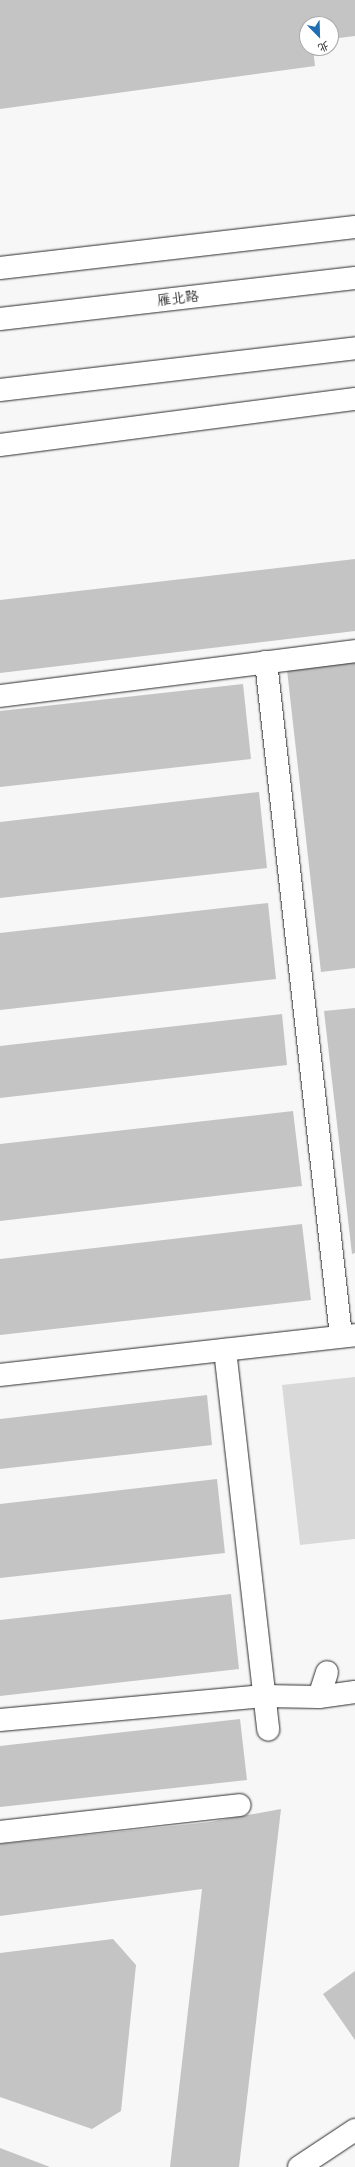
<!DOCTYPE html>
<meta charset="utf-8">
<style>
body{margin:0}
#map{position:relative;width:355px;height:2167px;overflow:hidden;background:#f7f7f7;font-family:Mynerve,"LXGW WenKai TC",sans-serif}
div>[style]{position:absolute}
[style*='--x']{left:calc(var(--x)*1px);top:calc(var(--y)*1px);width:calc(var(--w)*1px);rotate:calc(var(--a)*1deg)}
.green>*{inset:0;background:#d9d9d9}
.building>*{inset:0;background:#c4c4c4}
.roads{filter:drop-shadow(0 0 1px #2b2b2b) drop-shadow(0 0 1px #2b2b2b)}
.minor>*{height:22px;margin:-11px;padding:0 11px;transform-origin:11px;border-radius:11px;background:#fff}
.major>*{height:22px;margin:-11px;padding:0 11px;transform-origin:11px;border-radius:11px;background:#fff}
span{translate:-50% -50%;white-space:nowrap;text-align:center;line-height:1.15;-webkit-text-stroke:4px #fff;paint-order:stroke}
.street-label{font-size:14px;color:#2b2b2b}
.north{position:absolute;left:299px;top:16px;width:40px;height:40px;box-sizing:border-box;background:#fff;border:1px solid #aaa;border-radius:50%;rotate:157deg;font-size:11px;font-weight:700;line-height:16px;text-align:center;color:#2b2b2b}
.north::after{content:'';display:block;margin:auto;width:14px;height:18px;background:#1f6fb2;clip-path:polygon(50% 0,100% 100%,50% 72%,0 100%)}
</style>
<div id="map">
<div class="green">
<div style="clip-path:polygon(355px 1377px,355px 1539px,300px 1545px,282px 1385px)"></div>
</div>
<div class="building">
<div style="clip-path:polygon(0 0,355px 0,355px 36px,331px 39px,331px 24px,307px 24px,307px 48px,313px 48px,315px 66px,0 109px)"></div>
<div style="clip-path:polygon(355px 559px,355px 631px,0 673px,0 600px)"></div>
<div style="clip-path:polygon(355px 662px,355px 968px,321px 972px,287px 670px)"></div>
<div style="clip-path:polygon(243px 684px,251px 759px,0 787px,0 711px)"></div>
<div style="clip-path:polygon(259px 792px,267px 868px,0 898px,0 822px)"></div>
<div style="clip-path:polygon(268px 903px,276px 979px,0 1010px,0 933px)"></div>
<div style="clip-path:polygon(355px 1008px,355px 1253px,352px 1254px,324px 1011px)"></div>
<div style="clip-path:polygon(282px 1014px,287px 1065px,0 1098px,0 1046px)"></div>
<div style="clip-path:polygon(293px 1111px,302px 1186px,0 1221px,0 1144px)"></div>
<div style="clip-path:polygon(302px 1224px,311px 1300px,0 1335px,0 1259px)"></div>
<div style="clip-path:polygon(207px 1395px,212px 1445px,0 1469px,0 1419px)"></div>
<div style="clip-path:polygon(217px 1479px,225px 1553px,0 1578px,0 1504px)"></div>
<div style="clip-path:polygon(231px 1594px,239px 1669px,0 1696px,0 1620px)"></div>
<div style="clip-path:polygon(240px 1719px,247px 1780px,0 1807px,0 1746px)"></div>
<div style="clip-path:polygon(281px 1809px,239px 2167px,170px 2167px,202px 1889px,0 1916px,0 1844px,210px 1822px)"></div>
<div style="clip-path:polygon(113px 1939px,136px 1965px,121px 2111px,92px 2129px,0 2097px,0 1953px)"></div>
<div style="clip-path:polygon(355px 1971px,355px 2040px,323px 1994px)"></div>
<div style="clip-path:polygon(0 2148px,50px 2167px,0 2167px)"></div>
</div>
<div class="roads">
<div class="minor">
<div style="--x:0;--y:268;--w:357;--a:-6.6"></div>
<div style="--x:0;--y:445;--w:358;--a:-7.4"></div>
<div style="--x:266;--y:662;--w:678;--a:83.65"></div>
<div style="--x:0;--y:696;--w:358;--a:-7.2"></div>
<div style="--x:225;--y:1350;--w:382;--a:83.5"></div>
<div style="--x:0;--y:1375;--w:357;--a:-6.4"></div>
<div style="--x:319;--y:1697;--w:36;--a:-8"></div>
<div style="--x:0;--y:1720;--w:265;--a:-5.2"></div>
<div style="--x:264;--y:1696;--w:55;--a:1"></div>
<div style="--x:319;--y:1697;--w:26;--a:-72"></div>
<div style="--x:0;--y:1832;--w:241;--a:-6.4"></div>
<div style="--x:299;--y:2167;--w:67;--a:-33.5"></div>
</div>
<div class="major">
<div style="--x:0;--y:319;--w:357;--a:-6.6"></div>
<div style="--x:0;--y:390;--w:357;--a:-6.7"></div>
</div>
</div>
<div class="street-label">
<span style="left:178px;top:299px;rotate:-7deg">雁北路</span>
</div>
<div class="north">北</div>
</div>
